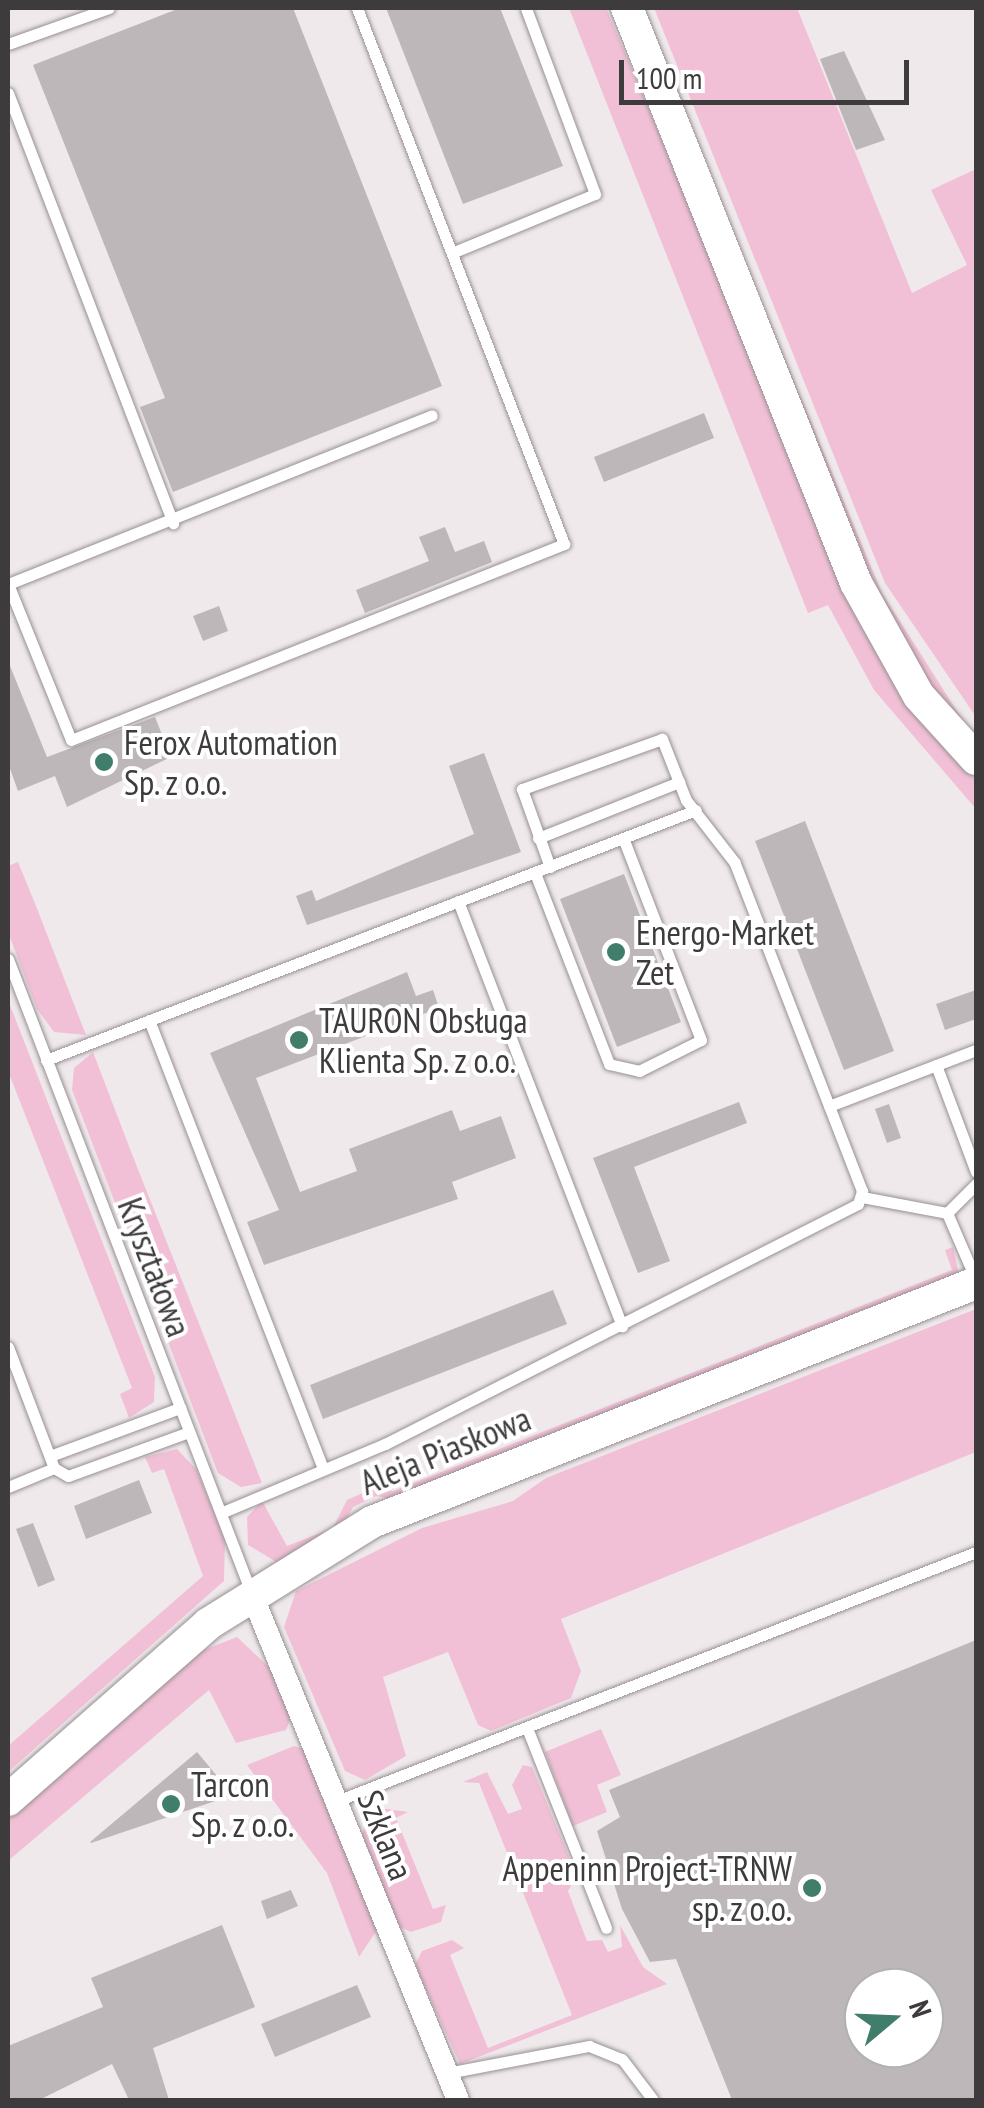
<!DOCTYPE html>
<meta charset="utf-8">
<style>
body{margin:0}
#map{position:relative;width:984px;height:2108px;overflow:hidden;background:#f0e9ec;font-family:"PT Sans Narrow",sans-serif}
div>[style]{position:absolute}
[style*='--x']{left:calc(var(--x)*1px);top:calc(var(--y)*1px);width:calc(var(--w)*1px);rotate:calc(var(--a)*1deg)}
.green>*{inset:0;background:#f2c0d6}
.building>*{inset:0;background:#bdb7b9}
.roads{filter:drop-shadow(0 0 2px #969093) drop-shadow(0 0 2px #969093)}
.service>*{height:11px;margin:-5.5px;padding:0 5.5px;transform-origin:5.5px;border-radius:5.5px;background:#fff}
.minor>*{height:22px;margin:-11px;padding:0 11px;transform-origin:11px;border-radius:11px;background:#fff}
.secondary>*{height:32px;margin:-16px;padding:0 16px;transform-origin:16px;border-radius:16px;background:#fff}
.dots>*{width:28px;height:28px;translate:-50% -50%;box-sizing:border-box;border:5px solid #fff;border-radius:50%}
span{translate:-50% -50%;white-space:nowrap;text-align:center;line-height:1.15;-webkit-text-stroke:8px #fff;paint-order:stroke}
.poi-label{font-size:35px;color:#3d3b3c}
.left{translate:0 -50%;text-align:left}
.right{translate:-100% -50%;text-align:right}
.street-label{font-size:35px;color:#3d3b3c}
.frame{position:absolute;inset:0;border:10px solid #3d3b3c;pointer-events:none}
.north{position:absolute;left:844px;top:1968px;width:100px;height:100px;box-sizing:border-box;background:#fff;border:2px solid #b1b1b1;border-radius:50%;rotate:71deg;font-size:28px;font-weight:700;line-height:40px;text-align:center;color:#3d3b3c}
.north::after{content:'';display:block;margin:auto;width:35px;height:45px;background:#407e6b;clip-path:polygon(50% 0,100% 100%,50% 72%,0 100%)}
.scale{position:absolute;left:619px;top:60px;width:290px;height:45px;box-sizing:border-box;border:5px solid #3d3b3c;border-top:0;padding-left:12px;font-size:30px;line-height:35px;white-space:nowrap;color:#3d3b3c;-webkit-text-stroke:8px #fff;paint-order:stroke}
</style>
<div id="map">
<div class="green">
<div style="clip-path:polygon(569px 8px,606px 8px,786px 433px,916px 708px,976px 775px,976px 809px,874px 690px,828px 605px,808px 613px)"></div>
<div style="clip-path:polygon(639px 8px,882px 593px,976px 741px,938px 697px,875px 592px)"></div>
<div style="clip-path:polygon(654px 8px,797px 8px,912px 293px,967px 265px,931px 190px,976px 169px,976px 717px,885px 583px)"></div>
<div style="clip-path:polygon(18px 862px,36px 906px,86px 1035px,54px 1032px,37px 1009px,8px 932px,8px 866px)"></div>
<div style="clip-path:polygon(8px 1000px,155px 1377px,154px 1402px,129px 1418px,120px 1394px,132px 1388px,8px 1071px)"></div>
<div style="clip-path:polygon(93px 1052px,130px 1149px,262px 1483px,241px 1487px,218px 1473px,72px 1090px,74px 1068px)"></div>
<div style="clip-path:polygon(953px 1247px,959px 1275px,399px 1500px,376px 1496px,353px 1507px,346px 1520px,278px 1563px,248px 1545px,247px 1517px,262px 1501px,287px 1546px,333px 1528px,347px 1500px,374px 1488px,393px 1491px,952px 1270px,945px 1250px)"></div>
<div style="clip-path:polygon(976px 1309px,976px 1452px,561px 1619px,581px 1671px,571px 1698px,491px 1731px,478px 1725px,448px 1652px,383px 1677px,406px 1756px,365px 1780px,345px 1771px,284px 1627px,296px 1591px,422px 1528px,513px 1501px,546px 1478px)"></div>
<div style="clip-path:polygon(177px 1449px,196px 1469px,225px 1540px,224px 1581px,8px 1772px,8px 1746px,203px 1576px,164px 1469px,152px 1473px,145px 1457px)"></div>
<div style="clip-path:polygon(237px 1637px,273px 1671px,291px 1718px,286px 1730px,236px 1743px,209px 1690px,8px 1861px,8px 1814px,196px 1653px)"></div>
<div style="clip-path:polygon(601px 1729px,621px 1775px,597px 1785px,607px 1812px,573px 1826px,545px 1752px)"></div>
<div style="clip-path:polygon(294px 1746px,303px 1749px,377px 1930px,359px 1957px,327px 1873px,247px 1765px)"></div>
<div style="clip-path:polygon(523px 1765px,532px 1767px,577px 1876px,568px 1891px,587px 1941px,602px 1940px,608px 1952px,622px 1947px,620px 1925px,643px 1967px,667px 1984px,460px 2064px,415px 1965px,422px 1951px,452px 1940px,464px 1948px,450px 1955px,488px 2048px,572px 2015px,479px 1783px,463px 1782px,487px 1772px,508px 1814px,522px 1809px,512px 1785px)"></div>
<div style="clip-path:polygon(373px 1807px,408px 1812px,396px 1818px,433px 1909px,446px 1905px,441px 1922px,411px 1932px,398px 1926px,362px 1834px)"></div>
</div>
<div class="building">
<div style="clip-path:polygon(180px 8px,293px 8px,442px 386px,173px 492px,140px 407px,165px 398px,33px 65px)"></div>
<div style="clip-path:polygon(386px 8px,500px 8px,563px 166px,463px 204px)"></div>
<div style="clip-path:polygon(844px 51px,885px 140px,856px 150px,820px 59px)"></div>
<div style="clip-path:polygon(704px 413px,714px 438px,604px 482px,594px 457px)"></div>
<div style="clip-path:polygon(445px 527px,455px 552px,484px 541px,492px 562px,365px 613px,356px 590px,429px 561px,419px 537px)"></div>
<div style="clip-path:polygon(219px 606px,228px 631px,203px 641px,193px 616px)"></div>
<div style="clip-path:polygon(8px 661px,47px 757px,155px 717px,171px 757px,67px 807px,55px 776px,18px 791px,8px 763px)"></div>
<div style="clip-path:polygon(484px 753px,521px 852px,307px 925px,296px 896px,312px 890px,316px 901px,474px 834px,449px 766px)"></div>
<div style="clip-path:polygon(805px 821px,894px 1051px,844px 1070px,755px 841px)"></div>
<div style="clip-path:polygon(624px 874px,681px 1022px,617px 1047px,560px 899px)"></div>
<div style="clip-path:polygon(407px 972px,416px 996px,433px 990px,439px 1008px,256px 1078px,300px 1192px,357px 1171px,349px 1149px,452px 1110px,460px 1131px,501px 1116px,516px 1158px,452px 1182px,458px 1199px,264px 1265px,247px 1222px,279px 1210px,210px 1053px)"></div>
<div style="clip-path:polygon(976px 990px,976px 1019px,945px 1030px,936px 1004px)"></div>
<div style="clip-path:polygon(739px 1102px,747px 1123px,634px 1167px,670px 1261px,638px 1273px,593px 1158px)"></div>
<div style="clip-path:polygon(889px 1104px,901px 1138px,887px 1143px,875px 1109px)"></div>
<div style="clip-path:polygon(553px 1290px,567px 1324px,323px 1419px,310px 1385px)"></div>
<div style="clip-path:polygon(139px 1480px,152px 1513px,86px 1539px,74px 1506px)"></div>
<div style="clip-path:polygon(33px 1523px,55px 1580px,38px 1587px,16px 1529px)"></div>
<div style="clip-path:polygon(evenodd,976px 1640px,976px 2100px,732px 2100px,676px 1959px,650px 1962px,622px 1909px,597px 1831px,620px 1817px,609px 1790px,976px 1640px,864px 1988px,924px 1988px,924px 2048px,864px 2048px,864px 1988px)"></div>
<div style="clip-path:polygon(197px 1752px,233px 1795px,91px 1843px,90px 1842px)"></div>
<div style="clip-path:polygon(291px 1890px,298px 1906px,267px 1919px,261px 1901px)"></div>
<div style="clip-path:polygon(222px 1925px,255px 2007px,153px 2048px,169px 2100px,129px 2100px,112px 2064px,39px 2100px,8px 2100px,8px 2046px,103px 2007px,91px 1978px)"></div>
<div style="clip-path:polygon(357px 1985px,371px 2017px,275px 2057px,261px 2024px)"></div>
</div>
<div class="roads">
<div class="service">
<div style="--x:8;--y:44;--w:107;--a:-19.6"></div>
<div style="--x:8;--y:93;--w:461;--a:69"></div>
<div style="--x:454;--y:252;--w:152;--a:-22.4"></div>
<div style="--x:595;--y:194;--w:198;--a:-110.4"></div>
<div style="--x:8;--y:584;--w:168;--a:68"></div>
<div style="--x:71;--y:740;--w:531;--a:-21.68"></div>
<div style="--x:564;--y:544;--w:575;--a:-111.12"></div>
<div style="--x:8;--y:584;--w:456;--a:-21.7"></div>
<div style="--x:538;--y:838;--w:152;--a:-21.7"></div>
<div style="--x:535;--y:873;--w:205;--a:68.8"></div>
<div style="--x:609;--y:1064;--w:31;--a:13"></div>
<div style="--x:639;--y:1071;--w:69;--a:-26.6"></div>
<div style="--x:701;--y:1040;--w:214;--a:-111.1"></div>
<div style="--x:458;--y:901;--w:456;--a:68.9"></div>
<div style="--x:8;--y:959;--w:681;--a:69.01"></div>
<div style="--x:149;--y:1020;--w:479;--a:68.8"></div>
<div style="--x:46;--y:1060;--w:696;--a:-21.04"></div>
<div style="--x:936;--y:1065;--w:114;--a:69.5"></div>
<div style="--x:829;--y:1106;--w:157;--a:-20.9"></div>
<div style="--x:862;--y:1197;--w:86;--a:10.7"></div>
<div style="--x:976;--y:1280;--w:73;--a:-113.4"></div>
<div style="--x:947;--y:1213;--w:41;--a:-45"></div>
<div style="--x:8;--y:1347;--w:129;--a:69.2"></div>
<div style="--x:54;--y:1468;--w:50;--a:157.6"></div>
<div style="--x:50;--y:1456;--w:139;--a:-20.3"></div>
<div style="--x:54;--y:1468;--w:16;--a:30"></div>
<div style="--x:68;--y:1476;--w:129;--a:-20"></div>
<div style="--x:223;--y:1512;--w:176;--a:-22.8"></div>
<div style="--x:385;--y:1444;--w:530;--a:-26.9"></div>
<div style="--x:858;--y:1204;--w:14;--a:-73"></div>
<div style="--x:862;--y:1191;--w:352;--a:-111.2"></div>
<div style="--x:735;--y:863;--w:80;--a:-127.9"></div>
<div style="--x:686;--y:800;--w:66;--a:-111.5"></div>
<div style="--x:662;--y:739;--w:149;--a:160.3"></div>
<div style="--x:522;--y:789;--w:83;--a:70.3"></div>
<div style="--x:527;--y:1728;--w:215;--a:68.4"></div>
<div style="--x:334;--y:1802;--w:689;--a:-21.28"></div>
<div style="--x:447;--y:2073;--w:145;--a:-10.8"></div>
<div style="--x:589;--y:2046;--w:35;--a:22"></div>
<div style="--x:622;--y:2059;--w:51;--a:52.9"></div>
</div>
<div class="minor">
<div style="--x:252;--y:1595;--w:545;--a:67.81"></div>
</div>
<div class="secondary">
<div style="--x:627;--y:8;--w:619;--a:68.28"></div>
<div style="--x:856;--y:583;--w:129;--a:60.9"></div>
<div style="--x:919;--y:696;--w:85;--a:47.9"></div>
<div style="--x:8;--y:1800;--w:266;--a:-41.3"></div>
<div style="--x:208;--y:1624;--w:193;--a:-31.9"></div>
<div style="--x:372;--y:1522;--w:650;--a:-21.59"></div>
</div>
</div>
<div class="dots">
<div style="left:104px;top:762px;background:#407e6b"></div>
<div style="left:616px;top:952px;background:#407e6b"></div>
<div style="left:299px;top:1040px;background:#407e6b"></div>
<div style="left:171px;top:1804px;background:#407e6b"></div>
<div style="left:812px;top:1888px;background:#407e6b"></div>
</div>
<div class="poi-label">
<span class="left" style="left:124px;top:762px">Ferox Automation<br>Sp. z o.o.</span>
<span class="left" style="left:636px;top:952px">Energo-Market<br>Zet</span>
<span class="left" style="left:319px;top:1040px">TAURON Obsługa<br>Klienta Sp. z o.o.</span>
<span class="left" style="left:191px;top:1804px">Tarcon<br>Sp. z o.o.</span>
<span class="right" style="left:792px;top:1888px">Appeninn Project-TRNW<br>sp. z o.o.</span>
</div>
<div class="street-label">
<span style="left:155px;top:1267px;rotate:69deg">Kryształowa</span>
<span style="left:445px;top:1450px;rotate:-22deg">Aleja Piaskowa</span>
<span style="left:386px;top:1835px;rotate:68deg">Szklana</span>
</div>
<div class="frame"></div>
<div class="north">N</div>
<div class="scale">100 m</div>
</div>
